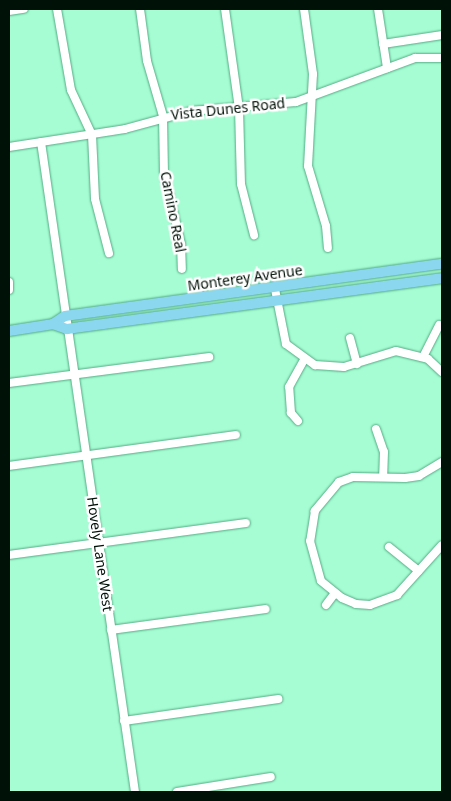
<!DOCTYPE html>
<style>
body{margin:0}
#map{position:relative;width:451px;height:801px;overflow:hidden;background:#a6fdd3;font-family:"Noto Sans",sans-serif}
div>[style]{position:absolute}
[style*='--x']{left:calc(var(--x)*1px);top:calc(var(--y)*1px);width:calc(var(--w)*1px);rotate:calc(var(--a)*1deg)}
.roads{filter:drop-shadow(0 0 1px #55ab85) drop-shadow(0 0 1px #55ab85)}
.minor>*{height:8px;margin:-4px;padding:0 4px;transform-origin:4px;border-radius:4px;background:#fff}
.major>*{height:10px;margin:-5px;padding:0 5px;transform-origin:5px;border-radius:5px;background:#8bd7ef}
span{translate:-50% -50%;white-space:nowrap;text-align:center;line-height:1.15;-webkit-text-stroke:5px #fff;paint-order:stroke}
.street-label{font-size:14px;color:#001208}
.frame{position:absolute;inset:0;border:10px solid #001208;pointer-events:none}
</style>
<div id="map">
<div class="roads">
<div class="minor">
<div style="--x:57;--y:9;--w:82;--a:80.2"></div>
<div style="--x:71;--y:90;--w:50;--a:65"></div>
<div style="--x:92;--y:135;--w:64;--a:87.3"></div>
<div style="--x:95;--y:199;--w:56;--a:75.5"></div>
<div style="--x:140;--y:9;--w:52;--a:82.3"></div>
<div style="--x:147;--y:61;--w:57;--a:73.8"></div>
<div style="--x:163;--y:116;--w:56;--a:89"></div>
<div style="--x:164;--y:172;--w:74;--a:76.7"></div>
<div style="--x:181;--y:244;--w:25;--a:88"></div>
<div style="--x:225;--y:9;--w:100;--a:82"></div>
<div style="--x:239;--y:108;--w:76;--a:88.5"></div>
<div style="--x:241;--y:184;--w:53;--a:75.7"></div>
<div style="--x:304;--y:9;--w:66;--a:82.1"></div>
<div style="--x:313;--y:74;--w:92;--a:93.1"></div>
<div style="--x:308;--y:166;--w:63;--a:73.3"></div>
<div style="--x:326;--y:226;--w:22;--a:85"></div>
<div style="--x:378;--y:9;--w:60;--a:81.3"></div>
<div style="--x:9;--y:11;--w:15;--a:-8"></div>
<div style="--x:383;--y:44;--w:60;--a:-8.7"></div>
<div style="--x:41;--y:142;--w:657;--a:81.77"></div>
<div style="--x:9;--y:147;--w:117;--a:-8.8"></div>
<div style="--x:125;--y:129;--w:68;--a:-15.3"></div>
<div style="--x:191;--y:111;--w:105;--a:-4.9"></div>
<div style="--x:296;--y:102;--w:127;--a:-20.3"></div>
<div style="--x:415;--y:58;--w:27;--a:0"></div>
<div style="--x:9;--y:282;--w:8;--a:90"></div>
<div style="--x:275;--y:289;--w:56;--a:78.7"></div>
<div style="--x:286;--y:344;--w:36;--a:36"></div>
<div style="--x:315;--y:365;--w:29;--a:4"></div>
<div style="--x:344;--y:367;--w:54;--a:-17.1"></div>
<div style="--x:396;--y:351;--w:33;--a:14"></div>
<div style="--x:428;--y:359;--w:19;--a:43"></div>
<div style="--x:350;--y:338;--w:27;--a:75"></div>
<div style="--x:423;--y:357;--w:36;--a:-63"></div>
<div style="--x:9;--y:383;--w:202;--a:-7.4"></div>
<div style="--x:298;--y:421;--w:11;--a:-131"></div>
<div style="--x:291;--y:413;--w:26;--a:-94"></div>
<div style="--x:289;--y:387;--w:31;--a:-61"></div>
<div style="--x:376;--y:429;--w:24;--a:71"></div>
<div style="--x:384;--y:452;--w:24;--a:92"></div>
<div style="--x:442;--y:462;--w:27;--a:149"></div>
<div style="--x:419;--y:476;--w:14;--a:172"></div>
<div style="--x:405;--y:478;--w:52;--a:-178.9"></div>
<div style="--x:353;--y:477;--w:15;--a:160"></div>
<div style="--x:339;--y:482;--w:38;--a:130"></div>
<div style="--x:315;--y:511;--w:30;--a:99"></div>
<div style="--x:310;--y:541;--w:41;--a:74.6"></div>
<div style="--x:321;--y:581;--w:27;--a:39"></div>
<div style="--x:342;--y:598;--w:15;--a:23"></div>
<div style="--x:356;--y:604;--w:14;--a:4"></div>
<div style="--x:370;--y:605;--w:29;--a:-20"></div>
<div style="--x:397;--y:595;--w:67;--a:-48"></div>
<div style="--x:9;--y:466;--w:229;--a:-7.8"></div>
<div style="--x:389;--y:547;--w:38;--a:39"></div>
<div style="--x:9;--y:555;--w:239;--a:-7.7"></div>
<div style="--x:326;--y:605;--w:15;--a:-53"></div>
<div style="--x:111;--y:630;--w:156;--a:-7.7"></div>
<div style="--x:124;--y:721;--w:156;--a:-8.1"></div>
<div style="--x:177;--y:792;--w:95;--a:-9.1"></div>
</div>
<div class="major">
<div style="--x:53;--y:324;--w:14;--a:-34"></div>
<div style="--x:65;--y:316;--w:381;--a:-7.9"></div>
<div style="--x:9;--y:331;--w:45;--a:-9"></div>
<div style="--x:53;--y:324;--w:15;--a:20"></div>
<div style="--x:67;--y:329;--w:14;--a:-8"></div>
<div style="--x:81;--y:327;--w:364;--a:-7.7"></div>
</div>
</div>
<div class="street-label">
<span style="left:228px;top:109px;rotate:-6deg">Vista Dunes Road</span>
<span style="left:173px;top:212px;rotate:79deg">Camino Real</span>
<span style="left:245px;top:278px;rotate:-8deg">Monterey Avenue</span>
<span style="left:100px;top:554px;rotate:82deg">Hovely Lane West</span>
</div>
<div class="frame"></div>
</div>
